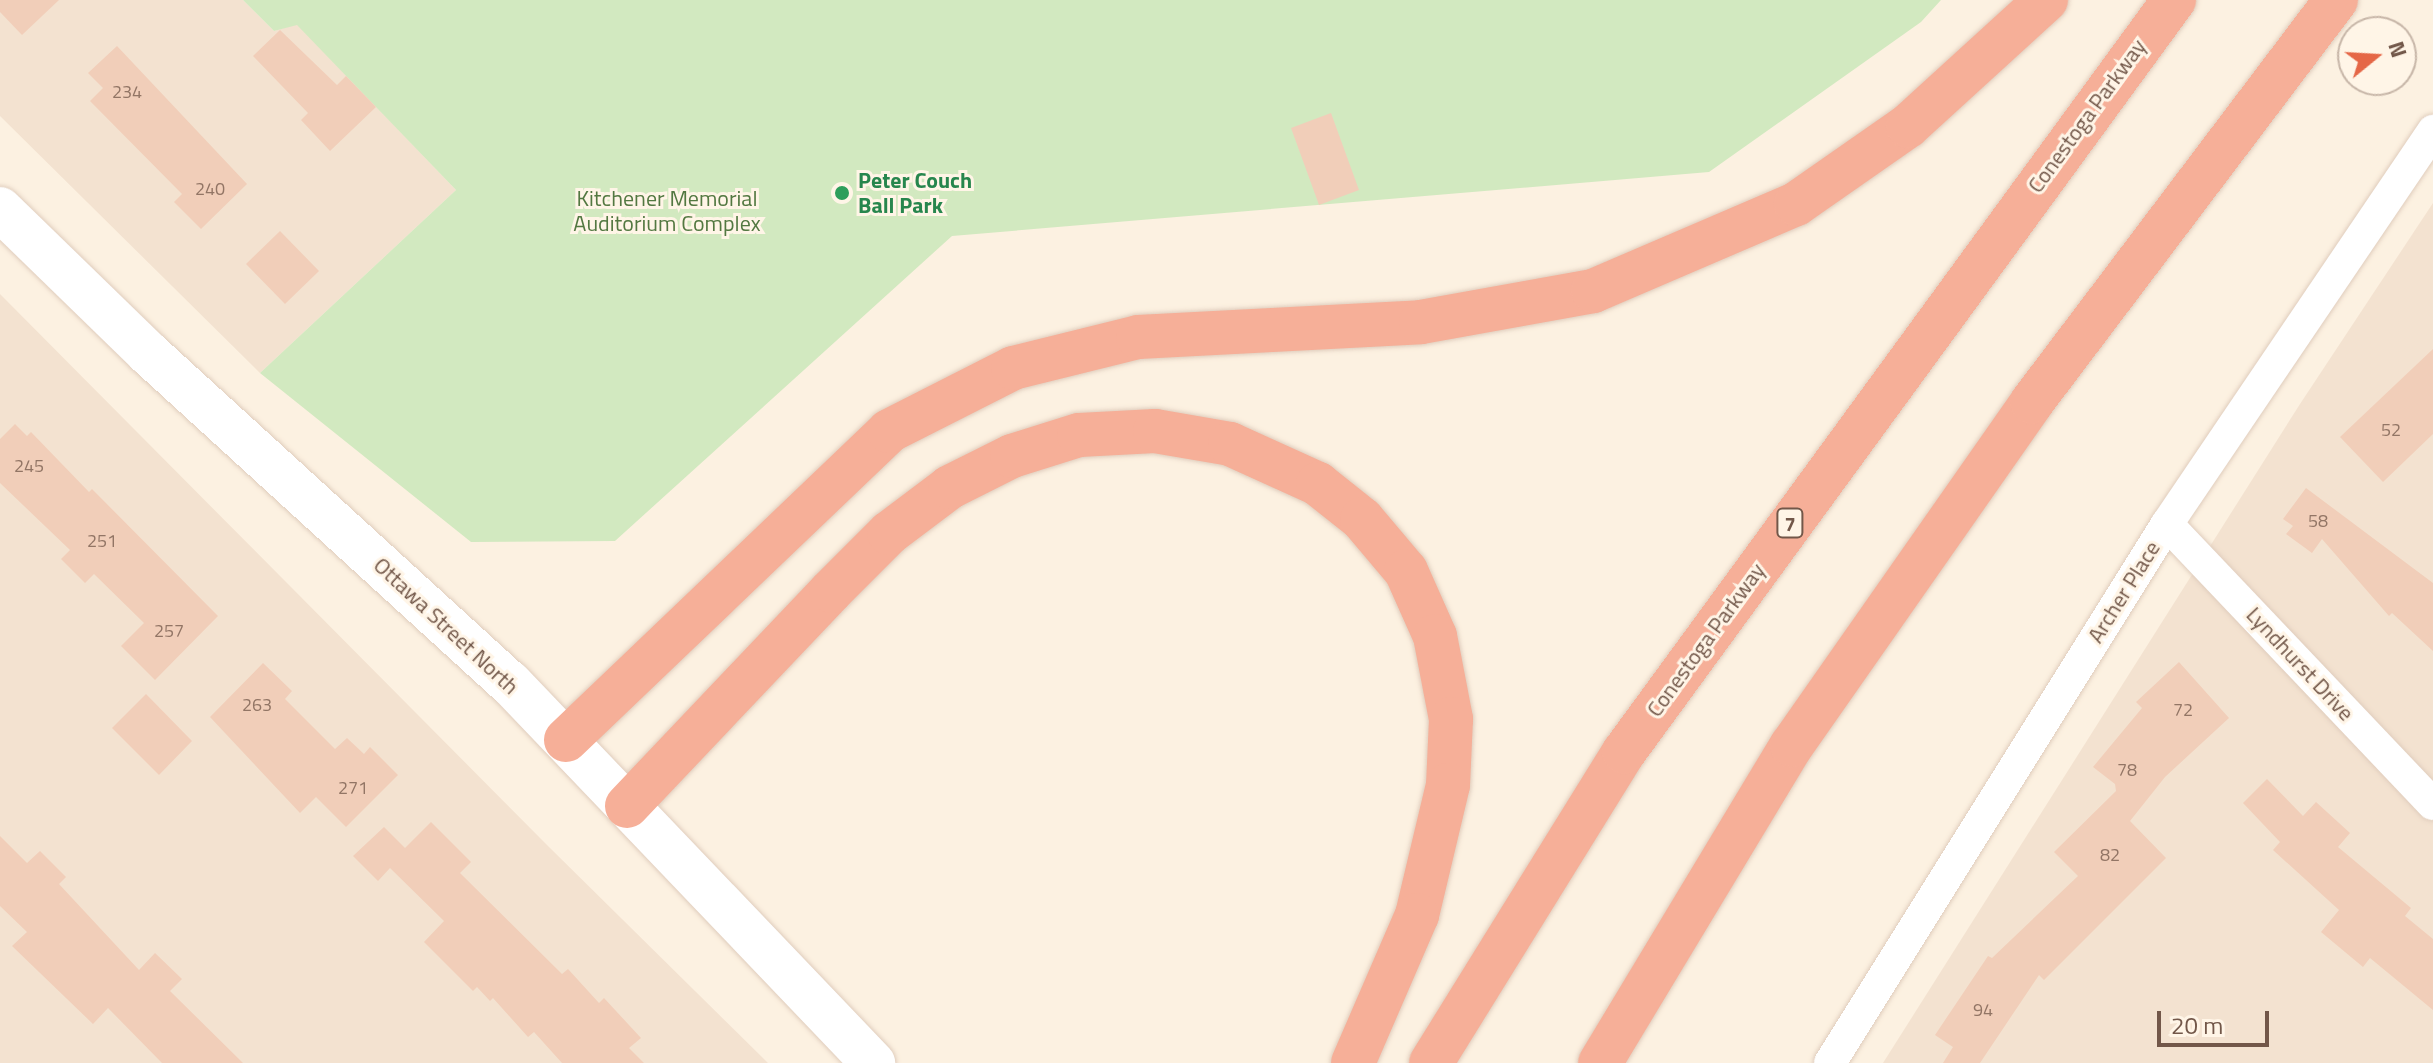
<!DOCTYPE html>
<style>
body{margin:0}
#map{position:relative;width:2433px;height:1063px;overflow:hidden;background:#fcf1e1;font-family:"Titillium Web",sans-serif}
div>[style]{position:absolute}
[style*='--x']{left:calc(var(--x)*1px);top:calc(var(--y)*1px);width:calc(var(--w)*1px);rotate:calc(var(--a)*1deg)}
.residential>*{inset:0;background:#f3e2d0}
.green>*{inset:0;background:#d2e9c0}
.building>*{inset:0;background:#f1ceb9}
.roads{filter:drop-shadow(0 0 2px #e0cdbd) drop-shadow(0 0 2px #e0cdbd)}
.minor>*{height:32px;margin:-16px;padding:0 16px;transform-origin:16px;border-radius:16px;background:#fff}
.secondary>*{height:44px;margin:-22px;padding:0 22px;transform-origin:22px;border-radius:22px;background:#fff}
.motorway>*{height:44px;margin:-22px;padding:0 22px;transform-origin:22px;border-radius:22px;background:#f6af98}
.dots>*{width:22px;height:22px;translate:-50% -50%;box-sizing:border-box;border:4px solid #fff5e7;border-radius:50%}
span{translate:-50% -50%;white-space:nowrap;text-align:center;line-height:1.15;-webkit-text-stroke:6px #fff5e7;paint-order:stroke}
.number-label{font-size:18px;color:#927565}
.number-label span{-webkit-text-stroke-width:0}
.shield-label span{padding:2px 6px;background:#fff5e7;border:2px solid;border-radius:6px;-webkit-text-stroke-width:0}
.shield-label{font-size:20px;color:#725749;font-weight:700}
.street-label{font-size:22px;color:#725749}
.leisure-label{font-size:22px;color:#27864d;font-weight:700}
.left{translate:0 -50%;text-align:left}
.park-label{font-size:22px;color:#537841}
.north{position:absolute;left:2337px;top:16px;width:80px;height:80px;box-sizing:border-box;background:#fff5e7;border:2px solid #c7b6a8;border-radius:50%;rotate:72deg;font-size:22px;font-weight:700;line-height:32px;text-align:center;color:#725749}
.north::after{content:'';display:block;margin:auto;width:28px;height:36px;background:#e56747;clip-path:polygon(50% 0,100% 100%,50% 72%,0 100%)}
.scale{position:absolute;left:2157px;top:1011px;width:112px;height:36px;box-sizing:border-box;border:4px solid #725749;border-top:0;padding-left:10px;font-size:24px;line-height:28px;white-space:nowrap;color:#725749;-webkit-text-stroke:6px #fff5e7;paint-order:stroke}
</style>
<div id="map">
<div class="residential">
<div style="clip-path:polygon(0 0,243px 0,274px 31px,297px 24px,456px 190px,260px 373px,0 116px)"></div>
<div style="clip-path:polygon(2433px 203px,2433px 1063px,1883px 1063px,2300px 404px)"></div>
<div style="clip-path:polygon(0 294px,549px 847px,768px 1063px,0 1063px)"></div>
</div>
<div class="green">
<div style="clip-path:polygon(243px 0,1941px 0,1921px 22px,1709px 172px,952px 236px,615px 541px,471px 542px,260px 373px,456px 190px,297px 25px,274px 31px)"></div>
</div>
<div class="building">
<div style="clip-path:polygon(0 0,59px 0,22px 35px,0 12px)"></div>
<div style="clip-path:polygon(280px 30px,337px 85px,346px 76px,376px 107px,330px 151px,301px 120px,308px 113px,253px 56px)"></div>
<div style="clip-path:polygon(117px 46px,247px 184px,201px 229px,174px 202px,182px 194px,90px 101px,103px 88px,88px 73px)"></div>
<div style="clip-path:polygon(1331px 113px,1359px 190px,1319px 205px,1291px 128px)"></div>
<div style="clip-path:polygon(280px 231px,319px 271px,285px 304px,246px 264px)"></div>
<div style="clip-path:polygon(2433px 349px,2433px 434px,2383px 482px,2340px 437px)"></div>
<div style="clip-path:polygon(15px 424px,27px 436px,31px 432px,89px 492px,92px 489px,218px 616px,155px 680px,121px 646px,144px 623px,94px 574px,85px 583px,61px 559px,70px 550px,0 483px,0 439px)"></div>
<div style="clip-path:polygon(2306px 488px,2433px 583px,2433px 651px,2392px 613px,2389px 616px,2322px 539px,2312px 553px,2286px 534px,2293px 526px,2283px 519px)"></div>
<div style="clip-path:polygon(2179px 662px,2229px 718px,2165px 777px,2130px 821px,2166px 858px,2044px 980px,2039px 975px,1980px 1063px,1943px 1063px,1953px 1047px,1935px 1035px,1988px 956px,1992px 958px,2078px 876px,2054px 852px,2116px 791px,2115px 784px,2093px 767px,2142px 708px,2136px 702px)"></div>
<div style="clip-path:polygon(263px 663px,292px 691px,285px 699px,335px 749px,347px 738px,364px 754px,370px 747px,398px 775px,346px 827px,316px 797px,300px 813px,210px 717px)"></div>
<div style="clip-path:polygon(146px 694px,192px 741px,159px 775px,112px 728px)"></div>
<div style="clip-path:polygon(2267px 779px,2303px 816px,2316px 802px,2350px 833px,2338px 847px,2411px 908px,2405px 916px,2433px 939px,2433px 1010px,2370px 958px,2363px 967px,2321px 932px,2339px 910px,2273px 850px,2280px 842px,2243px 803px)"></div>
<div style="clip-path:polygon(431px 822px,471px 862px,460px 873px,562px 974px,568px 969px,599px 1003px,604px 998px,641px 1038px,629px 1048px,644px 1063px,562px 1063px,534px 1032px,528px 1037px,493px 998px,490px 1001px,477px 987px,473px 991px,424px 942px,444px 921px,390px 868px,378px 881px,353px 856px,384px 827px,405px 848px)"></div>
<div style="clip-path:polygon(0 836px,27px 863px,40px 851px,66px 877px,59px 884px,139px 970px,155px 953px,182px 979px,170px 991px,243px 1063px,162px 1063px,108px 1008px,93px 1024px,12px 946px,27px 932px,0 906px)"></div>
</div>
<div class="roads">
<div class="minor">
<div style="--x:2167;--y:524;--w:386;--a:46.5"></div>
<div style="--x:1830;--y:1063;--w:636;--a:-57.99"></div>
<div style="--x:2167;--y:524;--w:475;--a:-55.9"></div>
</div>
<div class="secondary">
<div style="--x:0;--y:209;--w:206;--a:44.2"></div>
<div style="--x:148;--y:353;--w:490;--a:42.4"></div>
<div style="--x:510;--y:683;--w:526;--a:46.31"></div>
</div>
<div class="motorway">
<div style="--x:566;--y:740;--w:447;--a:-43.7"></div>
<div style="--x:889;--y:431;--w:139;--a:-26.9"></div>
<div style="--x:1013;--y:368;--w:129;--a:-13.9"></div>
<div style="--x:1138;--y:337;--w:283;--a:-3"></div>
<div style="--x:1421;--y:322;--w:175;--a:-10.2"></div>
<div style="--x:1593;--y:291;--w:221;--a:-23.2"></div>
<div style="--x:1796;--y:204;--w:136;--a:-34.9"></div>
<div style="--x:1908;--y:126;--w:187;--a:-42.4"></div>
<div style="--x:627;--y:806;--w:296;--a:-46.5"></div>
<div style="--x:831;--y:591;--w:82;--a:-45"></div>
<div style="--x:889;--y:533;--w:76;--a:-37"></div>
<div style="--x:950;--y:487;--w:69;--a:-26.6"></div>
<div style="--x:1012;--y:456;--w:70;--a:-17.4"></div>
<div style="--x:1079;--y:435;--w:76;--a:-3"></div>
<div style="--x:1155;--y:431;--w:76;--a:9.8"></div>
<div style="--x:1230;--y:444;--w:97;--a:24.4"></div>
<div style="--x:1318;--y:484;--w:56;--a:38.5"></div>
<div style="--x:1362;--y:519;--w:68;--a:49.8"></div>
<div style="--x:1406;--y:571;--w:71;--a:66"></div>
<div style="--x:1435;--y:636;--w:85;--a:79.1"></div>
<div style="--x:1451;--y:719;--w:66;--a:92.6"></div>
<div style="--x:1448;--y:785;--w:134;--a:103.4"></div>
<div style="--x:1417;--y:915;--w:161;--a:113.4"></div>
<div style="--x:1431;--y:1063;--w:366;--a:-58.2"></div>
<div style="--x:1624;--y:752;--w:932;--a:-53.82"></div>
<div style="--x:1600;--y:1063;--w:371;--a:-58.9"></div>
<div style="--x:1792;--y:745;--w:419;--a:-55"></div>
<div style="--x:2032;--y:402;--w:504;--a:-52.9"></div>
</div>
</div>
<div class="dots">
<div style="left:842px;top:193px;background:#2e9e5b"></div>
</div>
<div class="number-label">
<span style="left:127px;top:92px">234</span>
<span style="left:210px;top:189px">240</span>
<span style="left:2391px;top:430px">52</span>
<span style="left:29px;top:466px">245</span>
<span style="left:2318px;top:521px">58</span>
<span style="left:102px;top:541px">251</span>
<span style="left:169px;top:631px">257</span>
<span style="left:257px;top:705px">263</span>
<span style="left:2183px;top:710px">72</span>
<span style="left:2127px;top:770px">78</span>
<span style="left:353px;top:788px">271</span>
<span style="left:2110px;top:855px">82</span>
<span style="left:1983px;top:1010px">94</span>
</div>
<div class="shield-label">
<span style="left:1790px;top:523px">7</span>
</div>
<div class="street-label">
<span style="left:2087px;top:116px;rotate:-54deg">Conestoga Parkway</span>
<span style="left:2124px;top:592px;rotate:-58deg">Archer Place</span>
<span style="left:446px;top:626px;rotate:43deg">Ottawa Street North</span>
<span style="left:1706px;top:640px;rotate:-54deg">Conestoga Parkway</span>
<span style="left:2300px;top:664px;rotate:47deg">Lyndhurst Drive</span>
</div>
<div class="leisure-label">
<span class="left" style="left:858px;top:193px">Peter Couch<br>Ball Park</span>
</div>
<div class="park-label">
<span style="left:667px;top:211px">Kitchener Memorial<br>Auditorium Complex</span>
</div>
<div class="north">N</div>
<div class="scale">20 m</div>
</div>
